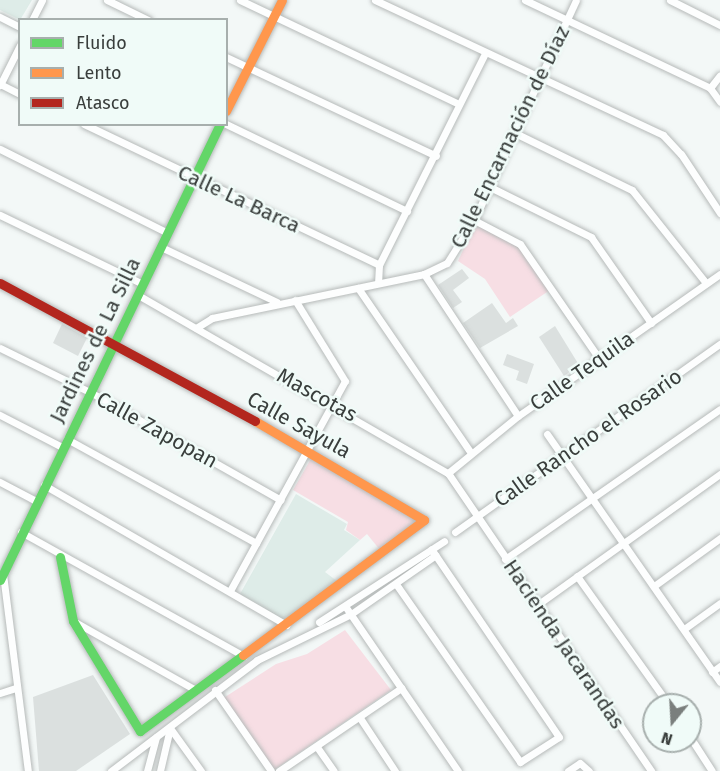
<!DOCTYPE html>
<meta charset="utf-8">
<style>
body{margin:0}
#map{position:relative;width:720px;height:771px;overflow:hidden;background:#f3f8f7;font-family:"Fira Sans",sans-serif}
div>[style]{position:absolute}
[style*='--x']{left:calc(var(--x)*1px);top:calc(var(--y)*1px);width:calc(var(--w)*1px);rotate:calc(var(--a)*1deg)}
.built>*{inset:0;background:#deece8}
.green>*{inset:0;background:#f7dee4}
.building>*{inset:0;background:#dbe0df}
.roads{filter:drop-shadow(0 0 2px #b6bab9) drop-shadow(0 0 2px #b6bab9)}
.street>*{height:7px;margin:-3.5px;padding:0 3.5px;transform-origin:3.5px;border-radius:3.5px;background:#fdfefe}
.fast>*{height:9px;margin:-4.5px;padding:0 4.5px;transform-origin:4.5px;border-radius:4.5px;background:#63d668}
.slow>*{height:9px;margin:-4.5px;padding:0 4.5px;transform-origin:4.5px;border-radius:4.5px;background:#ff974d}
.jam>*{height:9px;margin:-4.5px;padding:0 4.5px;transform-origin:4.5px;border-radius:4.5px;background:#b3261e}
span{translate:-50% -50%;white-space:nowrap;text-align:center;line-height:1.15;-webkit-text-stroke:5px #f0fbf8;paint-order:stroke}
.street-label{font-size:21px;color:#393e3c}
.legend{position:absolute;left:18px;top:18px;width:210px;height:108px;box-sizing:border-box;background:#f0fbf8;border:2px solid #a7afad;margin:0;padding:8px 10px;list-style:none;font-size:18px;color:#393e3c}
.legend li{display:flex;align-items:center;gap:12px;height:30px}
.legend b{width:30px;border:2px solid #a7afad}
.north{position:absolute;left:642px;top:693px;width:60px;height:60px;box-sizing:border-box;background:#f0fbf8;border:2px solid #a7afad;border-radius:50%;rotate:198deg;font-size:16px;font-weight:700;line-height:24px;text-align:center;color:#393e3c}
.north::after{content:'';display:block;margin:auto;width:21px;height:27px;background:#7a7f7d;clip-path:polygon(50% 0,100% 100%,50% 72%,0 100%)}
</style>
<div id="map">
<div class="built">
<div style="clip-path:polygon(0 0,32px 0,20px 20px,0 10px)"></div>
<div style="clip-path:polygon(296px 494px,347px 524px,344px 530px,360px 540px,325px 572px,337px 581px,284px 620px,240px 594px)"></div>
</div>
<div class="green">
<div style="clip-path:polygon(475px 224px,520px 248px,550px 290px,510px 317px,485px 279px,458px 261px)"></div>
<div style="clip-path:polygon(312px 457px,420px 521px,380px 550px,367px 534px,360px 540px,346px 530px,348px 522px,293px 490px)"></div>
<div style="clip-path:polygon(345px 630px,391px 690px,274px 770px,222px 699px,276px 664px,307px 654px)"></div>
</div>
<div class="building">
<div style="clip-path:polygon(462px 269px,469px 278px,453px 290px,462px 302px,453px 308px,438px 285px)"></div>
<div style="clip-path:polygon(492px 303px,506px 323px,513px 318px,518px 326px,480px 348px,463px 323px)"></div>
<div style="clip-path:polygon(62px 324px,87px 338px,78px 356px,53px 343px)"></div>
<div style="clip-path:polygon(555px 326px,579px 365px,564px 376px,539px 337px)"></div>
<div style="clip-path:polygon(507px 354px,534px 364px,527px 384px,516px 380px,519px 371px,503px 365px)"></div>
<div style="clip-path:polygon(93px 675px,130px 734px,76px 771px,39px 771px,33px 697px)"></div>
</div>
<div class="roads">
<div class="street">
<div style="--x:107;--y:0;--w:46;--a:26"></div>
<div style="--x:240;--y:0;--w:242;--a:25.4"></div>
<div style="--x:375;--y:0;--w:318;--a:25.1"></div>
<div style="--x:663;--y:135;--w:26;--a:47"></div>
<div style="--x:681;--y:154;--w:71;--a:56.5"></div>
<div style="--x:525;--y:0;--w:205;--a:25.4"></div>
<div style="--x:710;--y:88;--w:17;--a:54"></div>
<div style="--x:670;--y:0;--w:56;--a:26.6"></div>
<div style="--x:0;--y:17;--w:22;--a:27"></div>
<div style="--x:32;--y:20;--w:22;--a:-63"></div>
<div style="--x:226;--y:57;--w:232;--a:25.2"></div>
<div style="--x:0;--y:84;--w:22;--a:27"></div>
<div style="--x:0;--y:85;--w:45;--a:-63.4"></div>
<div style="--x:710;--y:88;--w:16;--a:-52"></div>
<div style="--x:84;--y:124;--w:327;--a:25.5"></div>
<div style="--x:379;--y:265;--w:18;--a:93"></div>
<div style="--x:226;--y:124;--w:201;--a:25.7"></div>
<div style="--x:515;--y:133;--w:130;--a:26"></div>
<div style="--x:632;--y:190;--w:119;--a:51.5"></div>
<div style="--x:0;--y:149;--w:188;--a:26.6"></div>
<div style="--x:490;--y:187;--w:113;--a:26.3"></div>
<div style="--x:591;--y:237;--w:105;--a:55.1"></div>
<div style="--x:0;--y:215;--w:159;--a:25.8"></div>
<div style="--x:474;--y:220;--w:52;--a:27.6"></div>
<div style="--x:520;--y:244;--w:141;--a:55.4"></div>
<div style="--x:161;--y:247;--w:128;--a:25.4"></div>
<div style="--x:379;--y:265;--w:235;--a:-63.4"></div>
<div style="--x:424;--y:274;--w:170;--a:56.5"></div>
<div style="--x:358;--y:288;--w:200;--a:55.6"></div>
<div style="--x:138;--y:295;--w:357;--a:29.9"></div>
<div style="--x:448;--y:473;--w:361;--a:55.7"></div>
<div style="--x:196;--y:328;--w:19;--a:-32"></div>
<div style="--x:212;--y:318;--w:217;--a:-11.7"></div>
<div style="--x:424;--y:274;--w:25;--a:-26"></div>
<div style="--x:447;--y:263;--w:51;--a:-57.9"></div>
<div style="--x:474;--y:220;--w:242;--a:-65.1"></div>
<div style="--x:0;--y:348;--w:100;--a:26.1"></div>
<div style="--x:90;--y:392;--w:219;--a:29.5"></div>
<div style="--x:0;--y:415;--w:70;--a:27.3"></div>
<div style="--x:547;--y:434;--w:302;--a:55.1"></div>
<div style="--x:67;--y:439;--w:216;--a:28.8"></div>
<div style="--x:448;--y:473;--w:90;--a:-39.2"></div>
<div style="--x:518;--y:416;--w:247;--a:-35.1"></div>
<div style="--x:0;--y:482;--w:41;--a:27.8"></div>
<div style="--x:44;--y:485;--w:280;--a:30"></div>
<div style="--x:21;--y:532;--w:255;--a:29.1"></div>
<div style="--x:455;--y:532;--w:325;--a:-35.4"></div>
<div style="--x:505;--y:559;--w:262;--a:-34.9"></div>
<div style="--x:3;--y:574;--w:199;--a:82.8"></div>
<div style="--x:577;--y:576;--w:158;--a:54.5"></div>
<div style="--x:396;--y:584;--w:217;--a:55.1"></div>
<div style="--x:520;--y:762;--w:46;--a:-32.7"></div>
<div style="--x:559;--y:737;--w:227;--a:-124.2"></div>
<div style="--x:654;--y:586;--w:82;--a:-36"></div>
<div style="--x:231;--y:589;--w:237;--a:-61.3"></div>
<div style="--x:345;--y:381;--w:95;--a:-121.7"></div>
<div style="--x:537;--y:605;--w:225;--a:-35.6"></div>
<div style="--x:345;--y:606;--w:200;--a:55.6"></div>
<div style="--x:75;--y:622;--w:137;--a:29.4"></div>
<div style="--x:319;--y:622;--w:149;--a:-32.9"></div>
<div style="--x:684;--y:629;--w:44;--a:-35.8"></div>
<div style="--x:712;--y:672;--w:10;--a:-37"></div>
<div style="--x:215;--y:690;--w:98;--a:55.3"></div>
<div style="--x:0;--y:693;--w:16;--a:-18"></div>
<div style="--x:360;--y:718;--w:64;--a:56.6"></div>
<div style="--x:170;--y:728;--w:53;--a:54.2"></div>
<div style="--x:690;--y:737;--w:40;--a:57.1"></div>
<div style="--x:317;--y:747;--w:29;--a:55"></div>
<div style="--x:111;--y:771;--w:183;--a:-37.2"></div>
<div style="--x:257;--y:660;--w:105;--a:-26.1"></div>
<div style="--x:351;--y:614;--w:103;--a:-34.8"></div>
<div style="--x:147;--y:771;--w:35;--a:-75"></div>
<div style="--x:160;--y:771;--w:44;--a:-76.9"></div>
<div style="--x:279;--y:771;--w:148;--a:-34.2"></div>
<div style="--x:568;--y:771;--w:14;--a:-34"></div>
<div style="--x:580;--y:763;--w:12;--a:42"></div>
</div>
<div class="fast">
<div style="--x:60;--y:557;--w:65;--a:78.5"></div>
<div style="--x:73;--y:621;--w:129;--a:58.7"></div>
<div style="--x:140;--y:731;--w:128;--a:-36.4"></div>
<div style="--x:0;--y:580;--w:506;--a:-64.24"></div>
</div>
<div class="slow">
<div style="--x:226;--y:111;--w:124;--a:-63.2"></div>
<div style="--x:243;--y:655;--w:226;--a:-36.7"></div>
<div style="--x:424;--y:520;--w:196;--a:-149.6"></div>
</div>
<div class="jam">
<div style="--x:0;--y:283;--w:290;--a:28.4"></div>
</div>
</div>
<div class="street-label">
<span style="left:510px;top:137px;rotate:-64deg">Calle Encarnación de Díaz</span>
<span style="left:239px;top:199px;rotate:25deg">Calle La Barca</span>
<span style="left:95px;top:340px;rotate:-64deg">Jardines de La Silla</span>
<span style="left:582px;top:371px;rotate:-35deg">Calle Tequila</span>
<span style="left:317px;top:395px;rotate:29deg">Mascotas</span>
<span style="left:299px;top:425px;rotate:29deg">Calle Sayula</span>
<span style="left:157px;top:430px;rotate:29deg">Calle Zapopan</span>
<span style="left:588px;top:438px;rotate:-35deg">Calle Rancho el Rosario</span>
<span style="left:564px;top:644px;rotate:56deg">Hacienda Jacarandas</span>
</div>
<ul class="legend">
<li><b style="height:8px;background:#63d668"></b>Fluido</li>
<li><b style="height:8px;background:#ff974d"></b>Lento</li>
<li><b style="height:8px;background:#b3261e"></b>Atasco</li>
</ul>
<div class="north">N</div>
</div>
